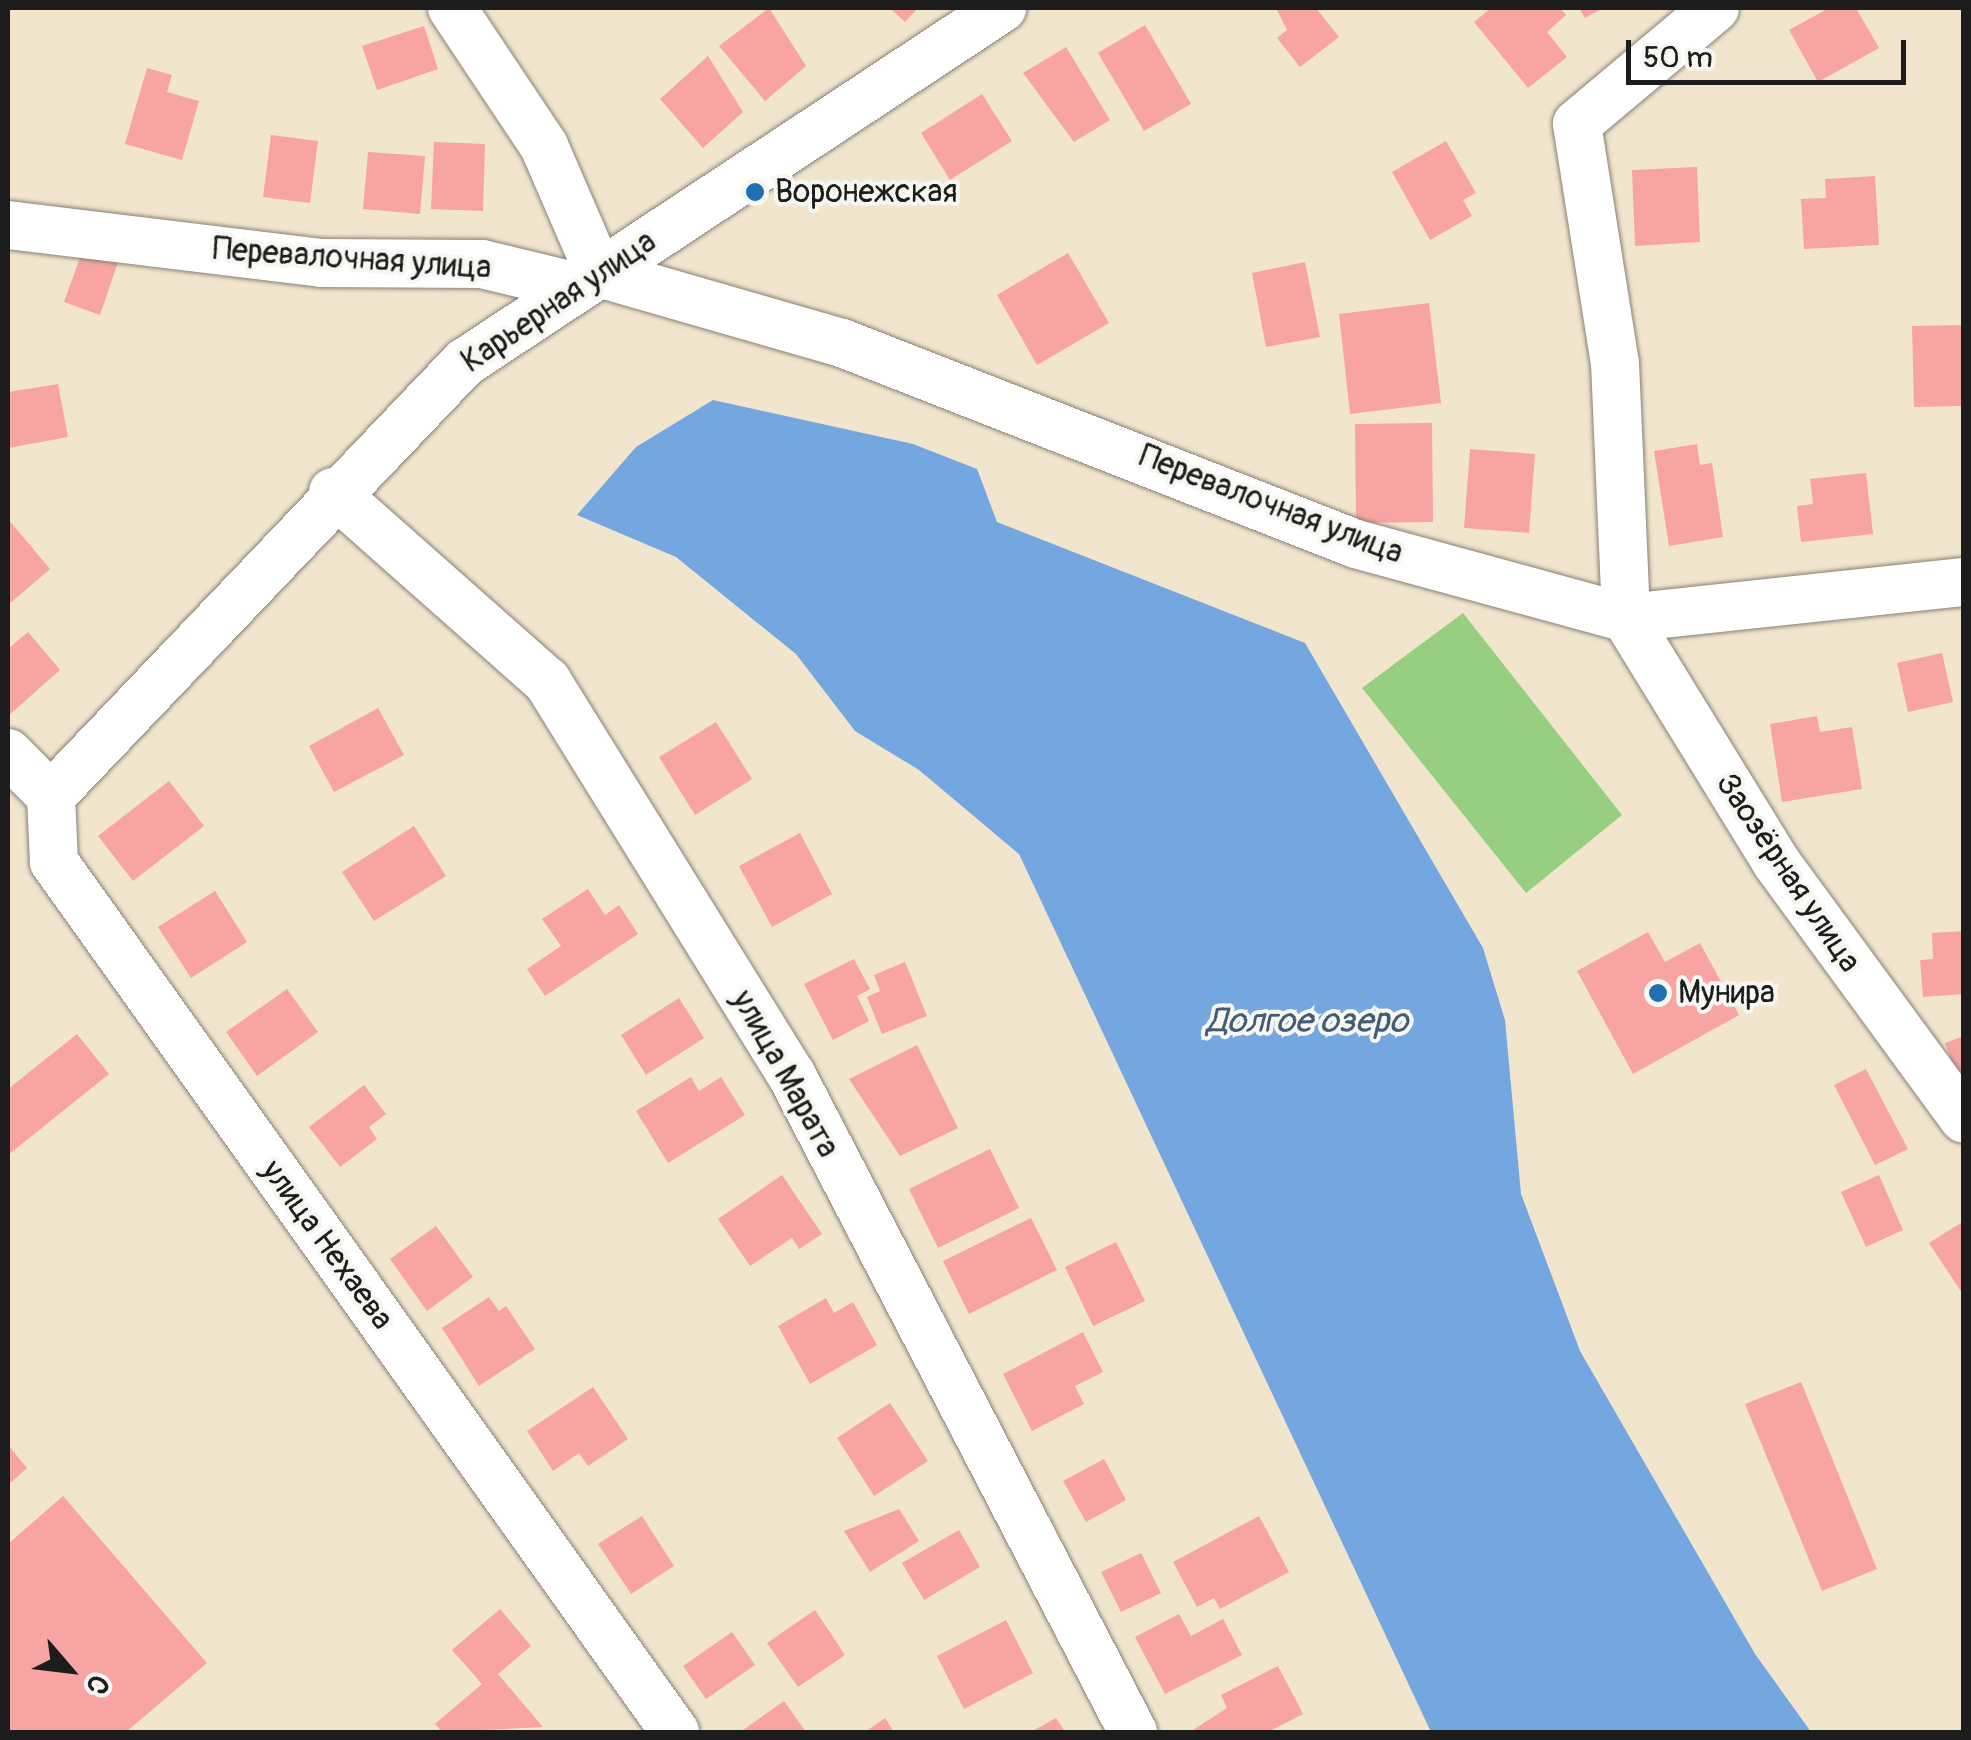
<!DOCTYPE html>
<meta charset="utf-8">
<style>
body{margin:0}
#map{position:relative;width:1971px;height:1740px;overflow:hidden;background:#f2e5ce;font-family:Pangolin,sans-serif}
div>[style]{position:absolute}
[style*='--x']{left:calc(var(--x)*1px);top:calc(var(--y)*1px);width:calc(var(--w)*1px);rotate:calc(var(--a)*1deg)}
.green>*{inset:0;background:#97ce80}
.water>*{inset:0;background:#74a6df}
.building>*{inset:0;background:#f7a4a2}
.roads{filter:drop-shadow(0 0 2px #878075) drop-shadow(0 0 2px #878075)}
.minor>*{height:48px;margin:-24px;padding:0 24px;transform-origin:24px;border-radius:24px;background:#fff}
.dots>*{width:28px;height:28px;translate:-50% -50%;box-sizing:border-box;border:5px solid #f6f6f2;border-radius:50%}
span{translate:-50% -50%;white-space:nowrap;text-align:center;line-height:1.15;-webkit-text-stroke:8px #f6f6f2;paint-order:stroke}
.poi-label{font-size:32px;color:#1c1c1c}
.left{translate:0 -50%;text-align:left}
.street-label{font-size:32px;color:#1c1c1c}
.water-label{font-size:35px;color:#445a74;font-style:italic}
.frame{position:absolute;inset:0;border:10px solid #1c1c1c;pointer-events:none}
.north{position:absolute;left:20px;top:1620px;width:100px;height:100px;-webkit-text-stroke:8px #f6f6f2;paint-order:stroke;rotate:118deg;font-size:28px;font-weight:700;line-height:40px;text-align:center;color:#1c1c1c}
.north::after{content:'';display:block;margin:auto;width:35px;height:45px;background:#1c1c1c;clip-path:polygon(50% 0,100% 100%,50% 72%,0 100%)}
.scale{position:absolute;left:1626px;top:40px;width:280px;height:45px;box-sizing:border-box;border:5px solid #1c1c1c;border-top:0;padding-left:12px;font-size:30px;line-height:35px;white-space:nowrap;color:#1c1c1c;-webkit-text-stroke:8px #f6f6f2;paint-order:stroke}
</style>
<div id="map">
<div class="green">
<div style="clip-path:polygon(1463px 613px,1622px 815px,1526px 893px,1362px 688px)"></div>
</div>
<div class="water">
<div style="clip-path:polygon(713px 400px,913px 444px,977px 469px,997px 522px,1305px 643px,1483px 948px,1505px 1020px,1521px 1194px,1580px 1351px,1755px 1654px,1811px 1732px,1431px 1732px,1019px 854px,919px 770px,855px 731px,796px 654px,676px 557px,577px 515px,636px 447px)"></div>
</div>
<div class="building">
<div style="clip-path:polygon(769px 8px,806px 66px,765px 101px,719px 46px)"></div>
<div style="clip-path:polygon(890px 8px,918px 8px,905px 22px)"></div>
<div style="clip-path:polygon(1276px 8px,1316px 8px,1339px 37px,1300px 67px,1277px 38px,1287px 30px)"></div>
<div style="clip-path:polygon(1491px 8px,1560px 8px,1566px 15px,1547px 32px,1567px 57px,1528px 88px,1474px 22px)"></div>
<div style="clip-path:polygon(1579px 8px,1603px 8px,1585px 18px)"></div>
<div style="clip-path:polygon(1829px 8px,1856px 8px,1879px 48px,1818px 82px,1789px 30px)"></div>
<div style="clip-path:polygon(1145px 25px,1191px 104px,1144px 131px,1098px 53px)"></div>
<div style="clip-path:polygon(424px 26px,438px 69px,377px 90px,362px 46px)"></div>
<div style="clip-path:polygon(1066px 47px,1110px 120px,1074px 142px,1023px 73px)"></div>
<div style="clip-path:polygon(708px 56px,743px 112px,703px 148px,660px 99px)"></div>
<div style="clip-path:polygon(147px 68px,172px 75px,167px 92px,199px 101px,182px 160px,125px 144px)"></div>
<div style="clip-path:polygon(982px 94px,1012px 141px,950px 180px,921px 133px)"></div>
<div style="clip-path:polygon(271px 135px,318px 141px,310px 203px,263px 197px)"></div>
<div style="clip-path:polygon(1446px 141px,1476px 193px,1463px 200px,1472px 216px,1430px 240px,1392px 172px)"></div>
<div style="clip-path:polygon(434px 142px,485px 144px,483px 211px,431px 209px)"></div>
<div style="clip-path:polygon(368px 152px,425px 156px,420px 214px,363px 209px)"></div>
<div style="clip-path:polygon(1697px 167px,1700px 242px,1635px 246px,1632px 170px)"></div>
<div style="clip-path:polygon(1875px 176px,1879px 245px,1804px 249px,1801px 199px,1826px 198px,1825px 179px)"></div>
<div style="clip-path:polygon(85px 244px,120px 256px,100px 315px,64px 302px)"></div>
<div style="clip-path:polygon(1068px 253px,1109px 323px,1037px 365px,997px 295px)"></div>
<div style="clip-path:polygon(1305px 262px,1320px 337px,1266px 347px,1252px 273px)"></div>
<div style="clip-path:polygon(1429px 303px,1441px 403px,1350px 414px,1339px 314px)"></div>
<div style="clip-path:polygon(1964px 325px,1963px 406px,1914px 407px,1912px 326px)"></div>
<div style="clip-path:polygon(58px 384px,68px 437px,8px 448px,8px 392px)"></div>
<div style="clip-path:polygon(1432px 423px,1433px 522px,1356px 523px,1355px 424px)"></div>
<div style="clip-path:polygon(1697px 444px,1700px 465px,1712px 463px,1723px 537px,1669px 546px,1654px 451px)"></div>
<div style="clip-path:polygon(1470px 449px,1535px 454px,1529px 533px,1464px 528px)"></div>
<div style="clip-path:polygon(1866px 473px,1873px 534px,1801px 542px,1797px 506px,1813px 504px,1810px 479px)"></div>
<div style="clip-path:polygon(8px 519px,50px 569px,8px 605px)"></div>
<div style="clip-path:polygon(28px 632px,60px 670px,8px 716px,8px 649px)"></div>
<div style="clip-path:polygon(1942px 653px,1953px 702px,1908px 712px,1897px 663px)"></div>
<div style="clip-path:polygon(378px 708px,404px 755px,334px 792px,309px 746px)"></div>
<div style="clip-path:polygon(1817px 716px,1820px 732px,1852px 727px,1862px 789px,1782px 802px,1770px 724px)"></div>
<div style="clip-path:polygon(716px 722px,752px 779px,695px 815px,659px 757px)"></div>
<div style="clip-path:polygon(169px 781px,204px 826px,133px 881px,98px 836px)"></div>
<div style="clip-path:polygon(414px 826px,446px 876px,374px 921px,342px 872px)"></div>
<div style="clip-path:polygon(800px 833px,832px 894px,772px 927px,739px 866px)"></div>
<div style="clip-path:polygon(588px 889px,605px 915px,619px 905px,638px 934px,545px 996px,527px 969px,561px 946px,542px 919px)"></div>
<div style="clip-path:polygon(215px 891px,247px 942px,191px 978px,158px 927px)"></div>
<div style="clip-path:polygon(1964px 931px,1964px 994px,1923px 997px,1920px 960px,1933px 959px,1932px 933px)"></div>
<div style="clip-path:polygon(1648px 932px,1665px 962px,1700px 943px,1739px 1015px,1633px 1074px,1577px 971px)"></div>
<div style="clip-path:polygon(854px 959px,870px 989px,857px 996px,869px 1021px,833px 1040px,804px 984px)"></div>
<div style="clip-path:polygon(905px 962px,927px 1016px,882px 1034px,867px 997px,880px 991px,874px 975px)"></div>
<div style="clip-path:polygon(287px 989px,318px 1032px,257px 1076px,226px 1032px)"></div>
<div style="clip-path:polygon(679px 998px,704px 1038px,646px 1075px,621px 1035px)"></div>
<div style="clip-path:polygon(77px 1034px,109px 1074px,8px 1155px,8px 1089px)"></div>
<div style="clip-path:polygon(1964px 1036px,1964px 1071px,1957px 1074px,1945px 1043px)"></div>
<div style="clip-path:polygon(917px 1045px,958px 1128px,900px 1156px,849px 1079px)"></div>
<div style="clip-path:polygon(1866px 1069px,1908px 1149px,1875px 1165px,1834px 1085px)"></div>
<div style="clip-path:polygon(691px 1077px,699px 1091px,721px 1077px,745px 1115px,668px 1163px,636px 1111px)"></div>
<div style="clip-path:polygon(364px 1085px,386px 1114px,369px 1127px,377px 1139px,340px 1167px,309px 1127px)"></div>
<div style="clip-path:polygon(990px 1149px,1019px 1208px,938px 1248px,909px 1189px)"></div>
<div style="clip-path:polygon(782px 1175px,822px 1234px,799px 1249px,792px 1238px,750px 1266px,718px 1219px)"></div>
<div style="clip-path:polygon(1879px 1175px,1903px 1230px,1866px 1247px,1841px 1192px)"></div>
<div style="clip-path:polygon(1031px 1218px,1057px 1270px,969px 1314px,943px 1261px)"></div>
<div style="clip-path:polygon(1964px 1221px,1964px 1296px,1929px 1243px)"></div>
<div style="clip-path:polygon(436px 1226px,473px 1277px,427px 1311px,390px 1259px)"></div>
<div style="clip-path:polygon(1116px 1242px,1145px 1301px,1093px 1326px,1065px 1267px)"></div>
<div style="clip-path:polygon(489px 1297px,499px 1311px,506px 1306px,535px 1349px,479px 1386px,442px 1328px)"></div>
<div style="clip-path:polygon(826px 1298px,834px 1313px,853px 1302px,877px 1345px,810px 1384px,778px 1326px)"></div>
<div style="clip-path:polygon(1083px 1332px,1103px 1372px,1075px 1386px,1084px 1404px,1032px 1431px,1003px 1374px)"></div>
<div style="clip-path:polygon(1801px 1382px,1877px 1569px,1822px 1591px,1745px 1404px)"></div>
<div style="clip-path:polygon(593px 1387px,628px 1439px,588px 1466px,579px 1453px,553px 1471px,527px 1431px)"></div>
<div style="clip-path:polygon(890px 1403px,928px 1461px,874px 1496px,837px 1438px)"></div>
<div style="clip-path:polygon(8px 1445px,27px 1468px,8px 1485px)"></div>
<div style="clip-path:polygon(1104px 1459px,1126px 1500px,1086px 1522px,1063px 1481px)"></div>
<div style="clip-path:polygon(63px 1496px,207px 1663px,126px 1732px,8px 1732px,8px 1544px)"></div>
<div style="clip-path:polygon(899px 1509px,919px 1541px,870px 1572px,844px 1531px)"></div>
<div style="clip-path:polygon(642px 1516px,674px 1566px,631px 1594px,598px 1544px)"></div>
<div style="clip-path:polygon(1259px 1516px,1289px 1572px,1220px 1609px,1214px 1598px,1197px 1607px,1173px 1562px)"></div>
<div style="clip-path:polygon(959px 1530px,980px 1567px,924px 1600px,902px 1563px)"></div>
<div style="clip-path:polygon(1141px 1553px,1161px 1593px,1121px 1612px,1101px 1572px)"></div>
<div style="clip-path:polygon(500px 1609px,531px 1646px,498px 1674px,543px 1727px,442px 1732px,435px 1724px,482px 1684px,452px 1650px)"></div>
<div style="clip-path:polygon(815px 1610px,845px 1655px,798px 1687px,767px 1643px)"></div>
<div style="clip-path:polygon(1179px 1614px,1191px 1636px,1223px 1619px,1242px 1655px,1165px 1694px,1135px 1637px)"></div>
<div style="clip-path:polygon(1006px 1620px,1033px 1673px,964px 1709px,937px 1656px)"></div>
<div style="clip-path:polygon(732px 1632px,755px 1665px,706px 1699px,683px 1666px)"></div>
<div style="clip-path:polygon(1278px 1666px,1303px 1714px,1268px 1732px,1190px 1732px,1227px 1708px,1221px 1695px)"></div>
<div style="clip-path:polygon(784px 1701px,806px 1732px,744px 1732px,743px 1730px)"></div>
<div style="clip-path:polygon(885px 1718px,894px 1732px,865px 1732px)"></div>
<div style="clip-path:polygon(1056px 1718px,1065px 1732px,1031px 1732px)"></div>
</div>
<div class="roads">
<div class="minor">
<div style="--x:452;--y:8;--w:166;--a:56.3"></div>
<div style="--x:544;--y:146;--w:138;--a:66.6"></div>
<div style="--x:599;--y:273;--w:253;--a:16.1"></div>
<div style="--x:842;--y:343;--w:552;--a:21.36"></div>
<div style="--x:1356;--y:544;--w:280;--a:15.3"></div>
<div style="--x:1626;--y:618;--w:340;--a:-6.1"></div>
<div style="--x:1715;--y:8;--w:180;--a:140"></div>
<div style="--x:1577;--y:124;--w:242;--a:81"></div>
<div style="--x:1615;--y:363;--w:255;--a:87.5"></div>
<div style="--x:1626;--y:618;--w:286;--a:58.4"></div>
<div style="--x:1776;--y:862;--w:318;--a:53.8"></div>
<div style="--x:8;--y:225;--w:316;--a:6.9"></div>
<div style="--x:322;--y:263;--w:160;--a:0.4"></div>
<div style="--x:482;--y:264;--w:98;--a:13.6"></div>
<div style="--x:333;--y:492;--w:286;--a:41.5"></div>
<div style="--x:547;--y:681;--w:463;--a:58.2"></div>
<div style="--x:791;--y:1074;--w:742;--a:62.54"></div>
<div style="--x:8;--y:753;--w:61;--a:45"></div>
<div style="--x:51;--y:796;--w:66;--a:87.4"></div>
<div style="--x:54;--y:862;--w:1069;--a:54.48"></div>
<div style="--x:51;--y:796;--w:598;--a:-46.35"></div>
<div style="--x:464;--y:363;--w:645;--a:-33.42"></div>
</div>
</div>
<div class="dots">
<div style="left:755px;top:192px;background:#1f6fb2"></div>
<div style="left:1658px;top:993px;background:#1f6fb2"></div>
</div>
<div class="poi-label">
<span class="left" style="left:775px;top:192px">Воронежская</span>
<span class="left" style="left:1678px;top:993px">Мунира</span>
</div>
<div class="street-label">
<span style="left:352px;top:259px;rotate:4deg">Перевалочная улица</span>
<span style="left:559px;top:302px;rotate:-34deg">Карьерная улица</span>
<span style="left:1271px;top:505px;rotate:21deg">Перевалочная улица</span>
<span style="left:1788px;top:873px;rotate:56deg">Заозёрная улица</span>
<span style="left:785px;top:1074px;rotate:61deg">улица Марата</span>
<span style="left:327px;top:1245px;rotate:54deg">улица Нехаева</span>
</div>
<div class="water-label">
<span style="left:1307px;top:1021px">Долгое озеро</span>
</div>
<div class="frame"></div>
<div class="north">С</div>
<div class="scale">50 m</div>
</div>
